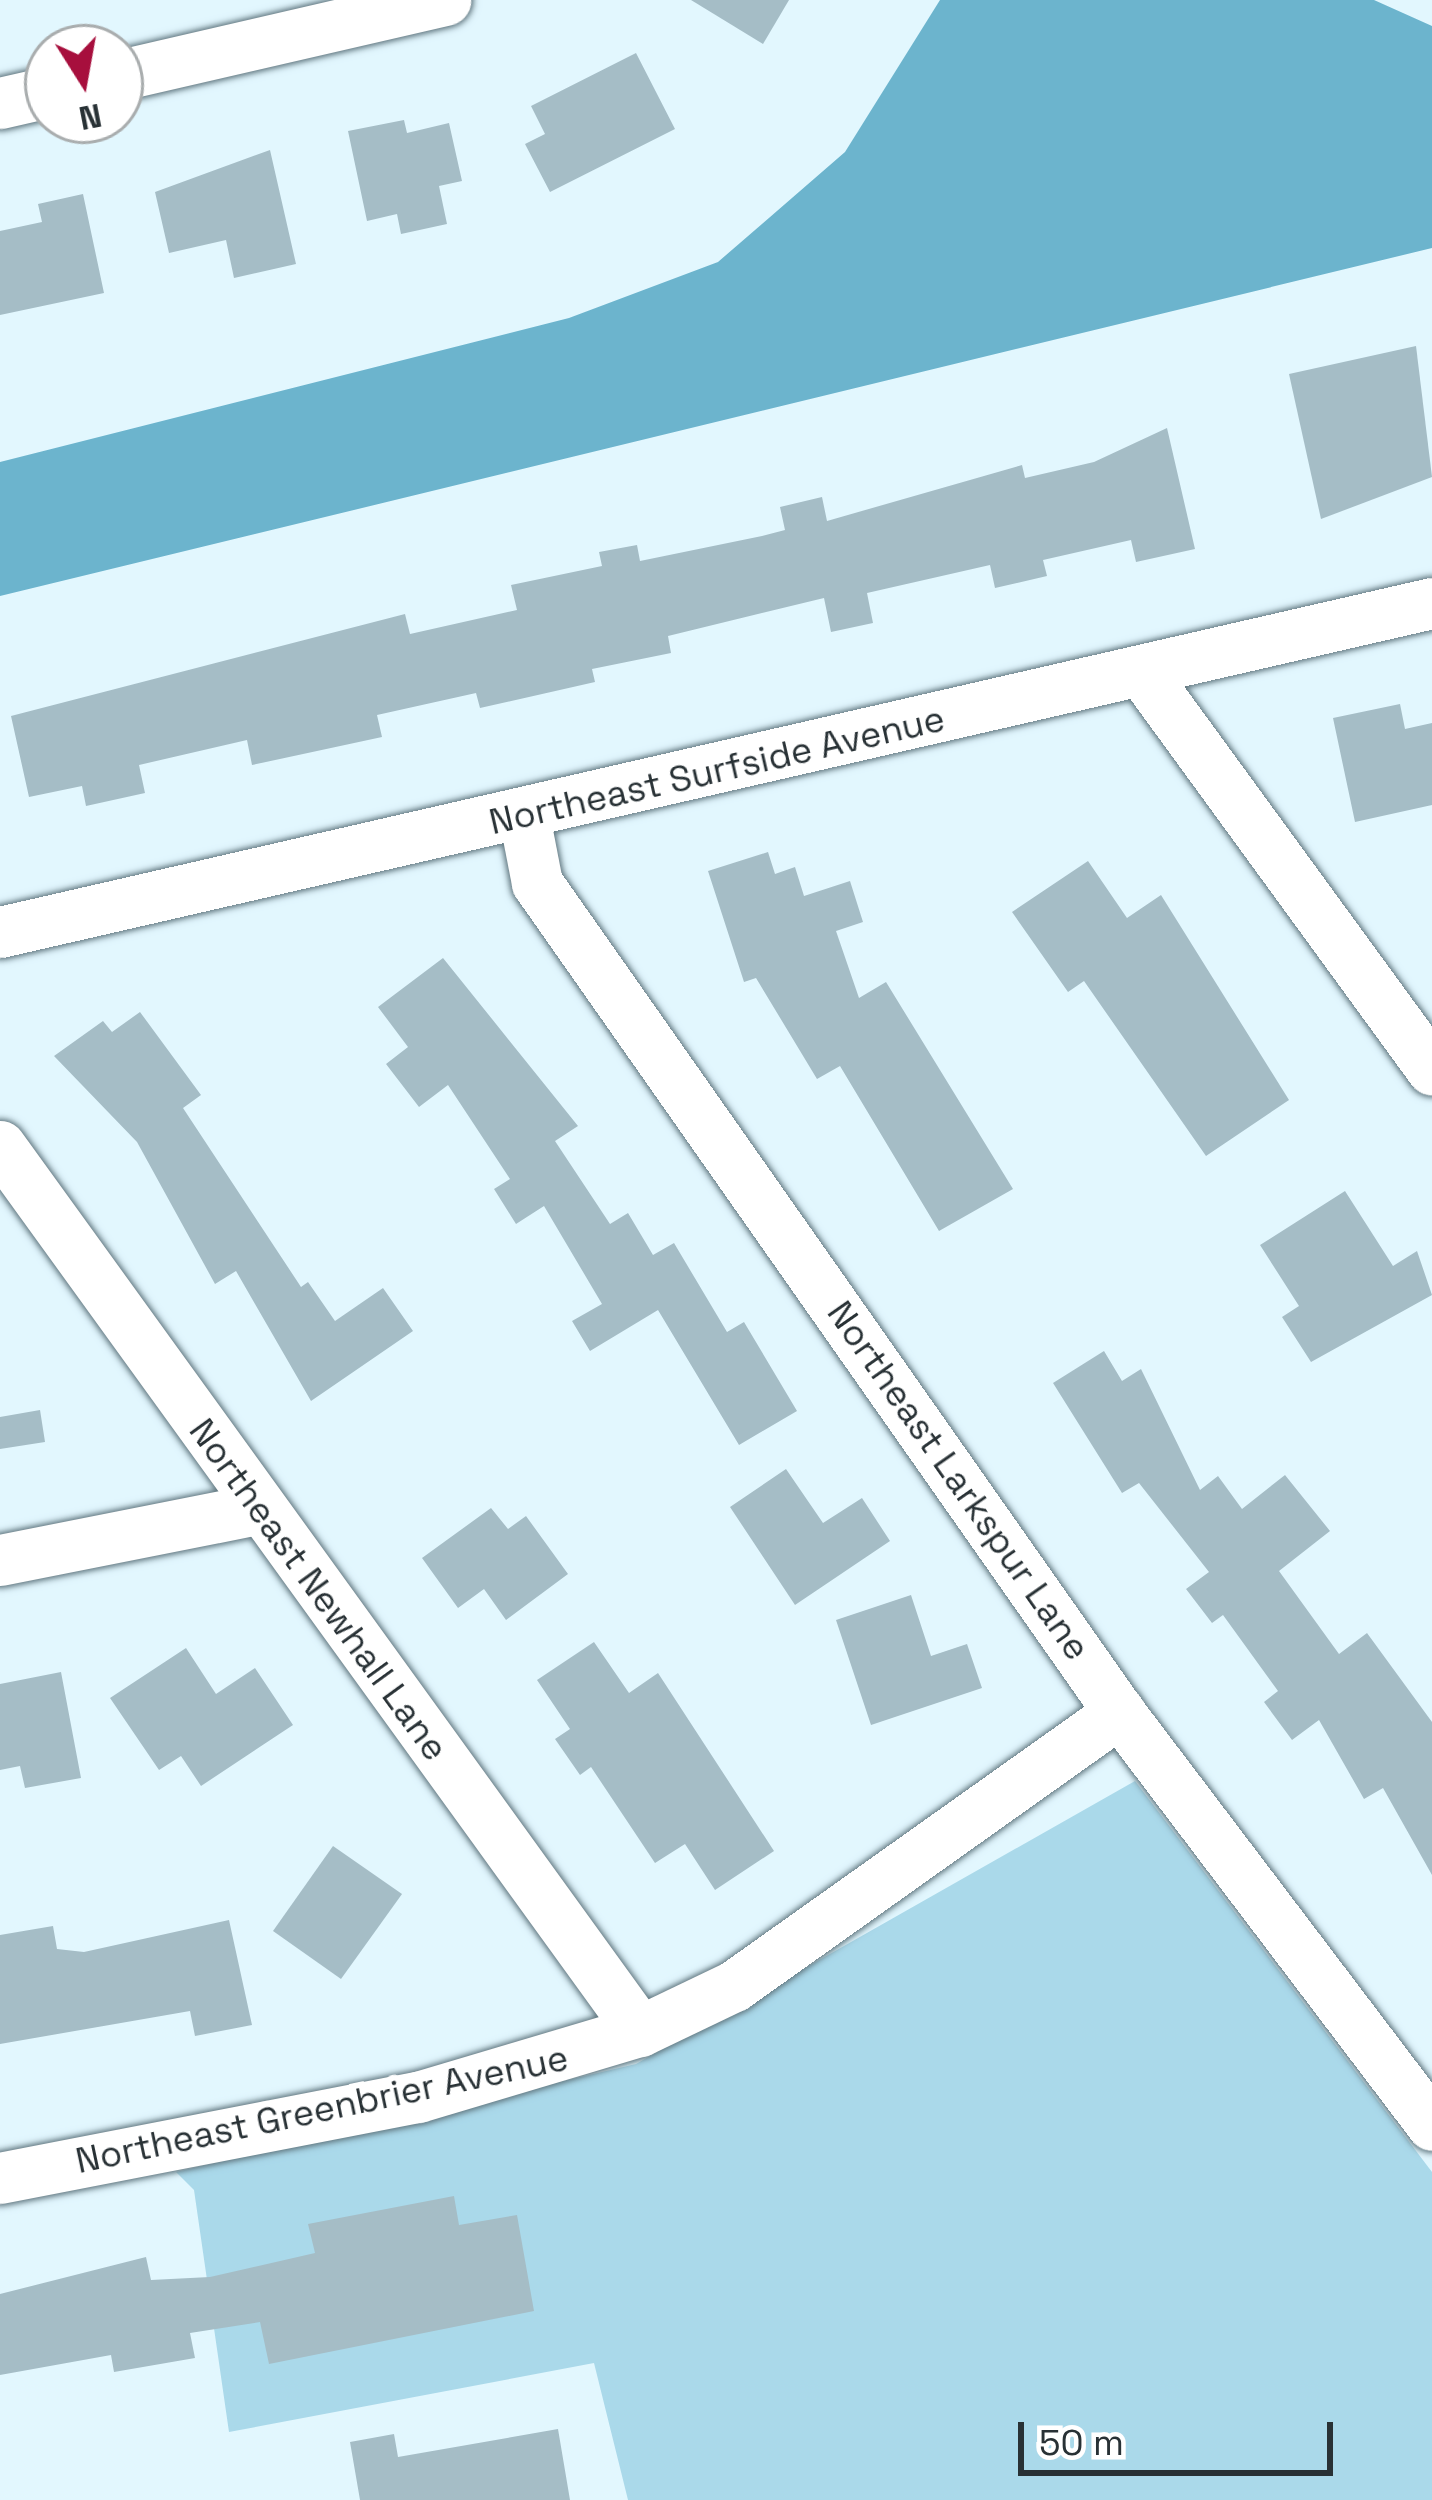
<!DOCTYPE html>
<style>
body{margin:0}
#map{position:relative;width:1432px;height:2500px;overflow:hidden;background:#e2f7fe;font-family:"Space Grotesk",sans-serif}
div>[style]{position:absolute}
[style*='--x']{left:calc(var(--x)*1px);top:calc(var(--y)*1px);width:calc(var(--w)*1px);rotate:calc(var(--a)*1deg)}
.green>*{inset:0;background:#aad9ea}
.water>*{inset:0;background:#6cb4cd}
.building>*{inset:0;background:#a5bdc6}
.roads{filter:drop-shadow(0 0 3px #617780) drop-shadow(0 0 3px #617780)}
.minor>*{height:51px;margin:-25.5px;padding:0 25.5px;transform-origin:25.5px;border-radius:25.5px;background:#fff}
span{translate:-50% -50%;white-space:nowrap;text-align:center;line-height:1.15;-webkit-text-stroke:12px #fff;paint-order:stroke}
.street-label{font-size:36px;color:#283135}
.north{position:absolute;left:24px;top:24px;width:120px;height:120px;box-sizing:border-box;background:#fff;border:3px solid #a9adae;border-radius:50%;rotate:169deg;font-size:33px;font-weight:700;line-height:48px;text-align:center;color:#283135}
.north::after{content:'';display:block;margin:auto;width:42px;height:54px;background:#a70f3d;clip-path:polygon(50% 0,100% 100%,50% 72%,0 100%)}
.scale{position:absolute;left:1018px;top:2422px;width:315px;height:54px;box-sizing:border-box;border:6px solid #283135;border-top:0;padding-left:15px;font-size:36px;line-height:42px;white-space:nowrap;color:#283135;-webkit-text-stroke:9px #fff;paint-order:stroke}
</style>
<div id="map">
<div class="green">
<div style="clip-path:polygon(1135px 1781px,1432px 2172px,1432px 2500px,628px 2500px,594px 2363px,229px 2432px,194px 2190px,176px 2172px,636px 2064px)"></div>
</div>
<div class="water">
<div style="clip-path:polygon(940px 0,1374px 0,1432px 26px,1432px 248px,0 596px,0 462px,569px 318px,718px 262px,845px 152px)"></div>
</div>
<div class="building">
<div style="clip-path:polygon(691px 0,789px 0,763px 44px)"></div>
<div style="clip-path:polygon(636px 53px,675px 129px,550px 192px,525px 144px,545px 134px,531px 106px)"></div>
<div style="clip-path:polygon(404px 120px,407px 133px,449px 123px,462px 181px,439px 186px,447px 224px,401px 234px,397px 214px,367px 221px,348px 131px)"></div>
<div style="clip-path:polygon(270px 150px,296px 264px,234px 278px,226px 240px,169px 253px,155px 192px)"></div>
<div style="clip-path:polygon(83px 194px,104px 293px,0 315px,0 231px,42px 222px,38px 204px)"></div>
<div style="clip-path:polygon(1416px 346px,1432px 477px,1321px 519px,1289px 374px)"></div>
<div style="clip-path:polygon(1167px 428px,1195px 549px,1136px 562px,1131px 540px,1043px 560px,1047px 576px,995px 588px,990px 565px,867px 593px,873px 623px,831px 632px,824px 598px,668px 636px,671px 653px,592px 669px,595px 682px,480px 708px,476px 693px,377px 715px,382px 737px,252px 765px,247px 740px,139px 765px,145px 793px,86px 806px,82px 786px,29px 797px,11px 716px,405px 614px,410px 634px,517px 610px,511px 585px,602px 566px,599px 552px,637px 545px,640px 561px,762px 536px,785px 530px,780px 507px,822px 497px,827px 521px,1022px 465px,1025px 478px,1094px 462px)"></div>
<div style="clip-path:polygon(1400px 704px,1405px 729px,1432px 723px,1432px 805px,1355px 822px,1333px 718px)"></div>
<div style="clip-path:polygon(768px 852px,775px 874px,795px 867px,804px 896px,850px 881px,863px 922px,836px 931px,859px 998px,886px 982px,1013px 1189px,939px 1231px,840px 1066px,817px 1079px,756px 978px,744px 982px,708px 871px)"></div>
<div style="clip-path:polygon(1088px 861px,1127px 918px,1161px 895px,1289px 1100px,1206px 1156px,1084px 981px,1068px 992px,1012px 912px)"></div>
<div style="clip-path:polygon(443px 958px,578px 1126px,555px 1141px,610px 1224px,628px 1213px,653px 1255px,674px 1243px,727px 1332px,744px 1322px,797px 1411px,739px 1445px,658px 1310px,590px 1351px,572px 1321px,602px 1304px,544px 1206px,516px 1224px,494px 1189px,510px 1179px,448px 1085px,419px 1107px,386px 1064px,408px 1047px,378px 1007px)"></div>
<div style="clip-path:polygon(140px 1012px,201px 1095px,183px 1108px,301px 1287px,308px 1282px,335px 1321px,383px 1288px,413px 1331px,311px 1401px,236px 1271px,215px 1284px,137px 1142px,54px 1056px,103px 1021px,112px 1032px)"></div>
<div style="clip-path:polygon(1345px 1191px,1393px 1266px,1417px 1251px,1432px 1295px,1311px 1362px,1282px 1317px,1299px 1306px,1260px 1245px)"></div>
<div style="clip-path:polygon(1104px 1351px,1122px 1381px,1141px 1369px,1200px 1490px,1218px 1476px,1242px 1509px,1285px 1475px,1330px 1531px,1279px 1571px,1339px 1654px,1367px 1633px,1432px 1722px,1432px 1875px,1383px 1788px,1364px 1799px,1319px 1720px,1292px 1740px,1264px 1702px,1278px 1691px,1223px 1615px,1212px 1623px,1186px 1589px,1209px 1572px,1139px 1483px,1122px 1493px,1053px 1383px)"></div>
<div style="clip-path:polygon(40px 1410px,45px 1442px,0 1449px,0 1417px)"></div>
<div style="clip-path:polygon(786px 1469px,823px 1523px,862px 1498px,890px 1541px,795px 1605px,730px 1507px)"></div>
<div style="clip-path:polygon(491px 1508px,508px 1529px,526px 1516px,568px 1574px,506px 1620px,484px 1589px,458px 1608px,422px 1558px)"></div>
<div style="clip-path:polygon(911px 1595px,931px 1656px,967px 1644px,982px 1688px,871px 1725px,836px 1620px)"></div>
<div style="clip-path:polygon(594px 1642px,629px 1693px,658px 1673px,774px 1851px,715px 1890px,685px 1844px,655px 1863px,591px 1767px,580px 1775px,555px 1739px,570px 1729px,537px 1680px)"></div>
<div style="clip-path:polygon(186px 1648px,216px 1694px,255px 1668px,293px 1725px,201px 1786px,181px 1756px,159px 1770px,110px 1698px)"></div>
<div style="clip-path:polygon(61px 1672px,81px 1778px,25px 1788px,20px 1766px,0 1770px,0 1684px)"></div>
<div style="clip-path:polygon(333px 1846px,402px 1894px,341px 1979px,273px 1931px)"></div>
<div style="clip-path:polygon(229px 1920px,252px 2025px,195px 2036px,190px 2011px,0 2044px,0 1935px,53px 1926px,57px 1949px,84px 1952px)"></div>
<div style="clip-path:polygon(454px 2196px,459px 2225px,517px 2215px,534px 2311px,269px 2364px,260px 2322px,190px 2333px,195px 2358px,114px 2372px,111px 2355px,0 2375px,0 2294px,146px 2257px,151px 2280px,210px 2277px,315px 2253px,308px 2224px)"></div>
<div style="clip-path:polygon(558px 2429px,570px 2500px,360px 2500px,350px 2442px,394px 2434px,398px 2457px)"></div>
</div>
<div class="roads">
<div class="minor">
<div style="--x:120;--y:75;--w:334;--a:-13"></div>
<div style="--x:0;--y:103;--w:49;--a:-12.9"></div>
<div style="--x:1142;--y:672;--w:492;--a:53.9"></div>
<div style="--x:524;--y:816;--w:68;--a:79"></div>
<div style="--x:537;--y:883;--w:1013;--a:54.93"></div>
<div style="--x:1119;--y:1712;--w:518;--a:52.84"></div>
<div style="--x:0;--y:932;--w:1469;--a:-12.94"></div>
<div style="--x:0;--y:1146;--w:1092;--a:54.13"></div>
<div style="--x:0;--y:1560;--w:262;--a:-11.2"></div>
<div style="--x:0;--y:2178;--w:426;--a:-11"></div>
<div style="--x:418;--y:2097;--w:232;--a:-16.6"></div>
<div style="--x:640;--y:2031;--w:104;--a:-25.6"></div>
<div style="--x:734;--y:1986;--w:473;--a:-35.4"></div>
</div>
</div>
<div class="street-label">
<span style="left:717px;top:771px;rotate:-13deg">Northeast Surfside Avenue</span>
<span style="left:958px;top:1481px;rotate:55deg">Northeast Larkspur Lane</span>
<span style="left:318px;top:1590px;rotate:54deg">Northeast Newhall Lane</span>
<span style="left:322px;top:2110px;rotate:-12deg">Northeast Greenbrier Avenue</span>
</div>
<div class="north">N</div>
<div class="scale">50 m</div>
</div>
